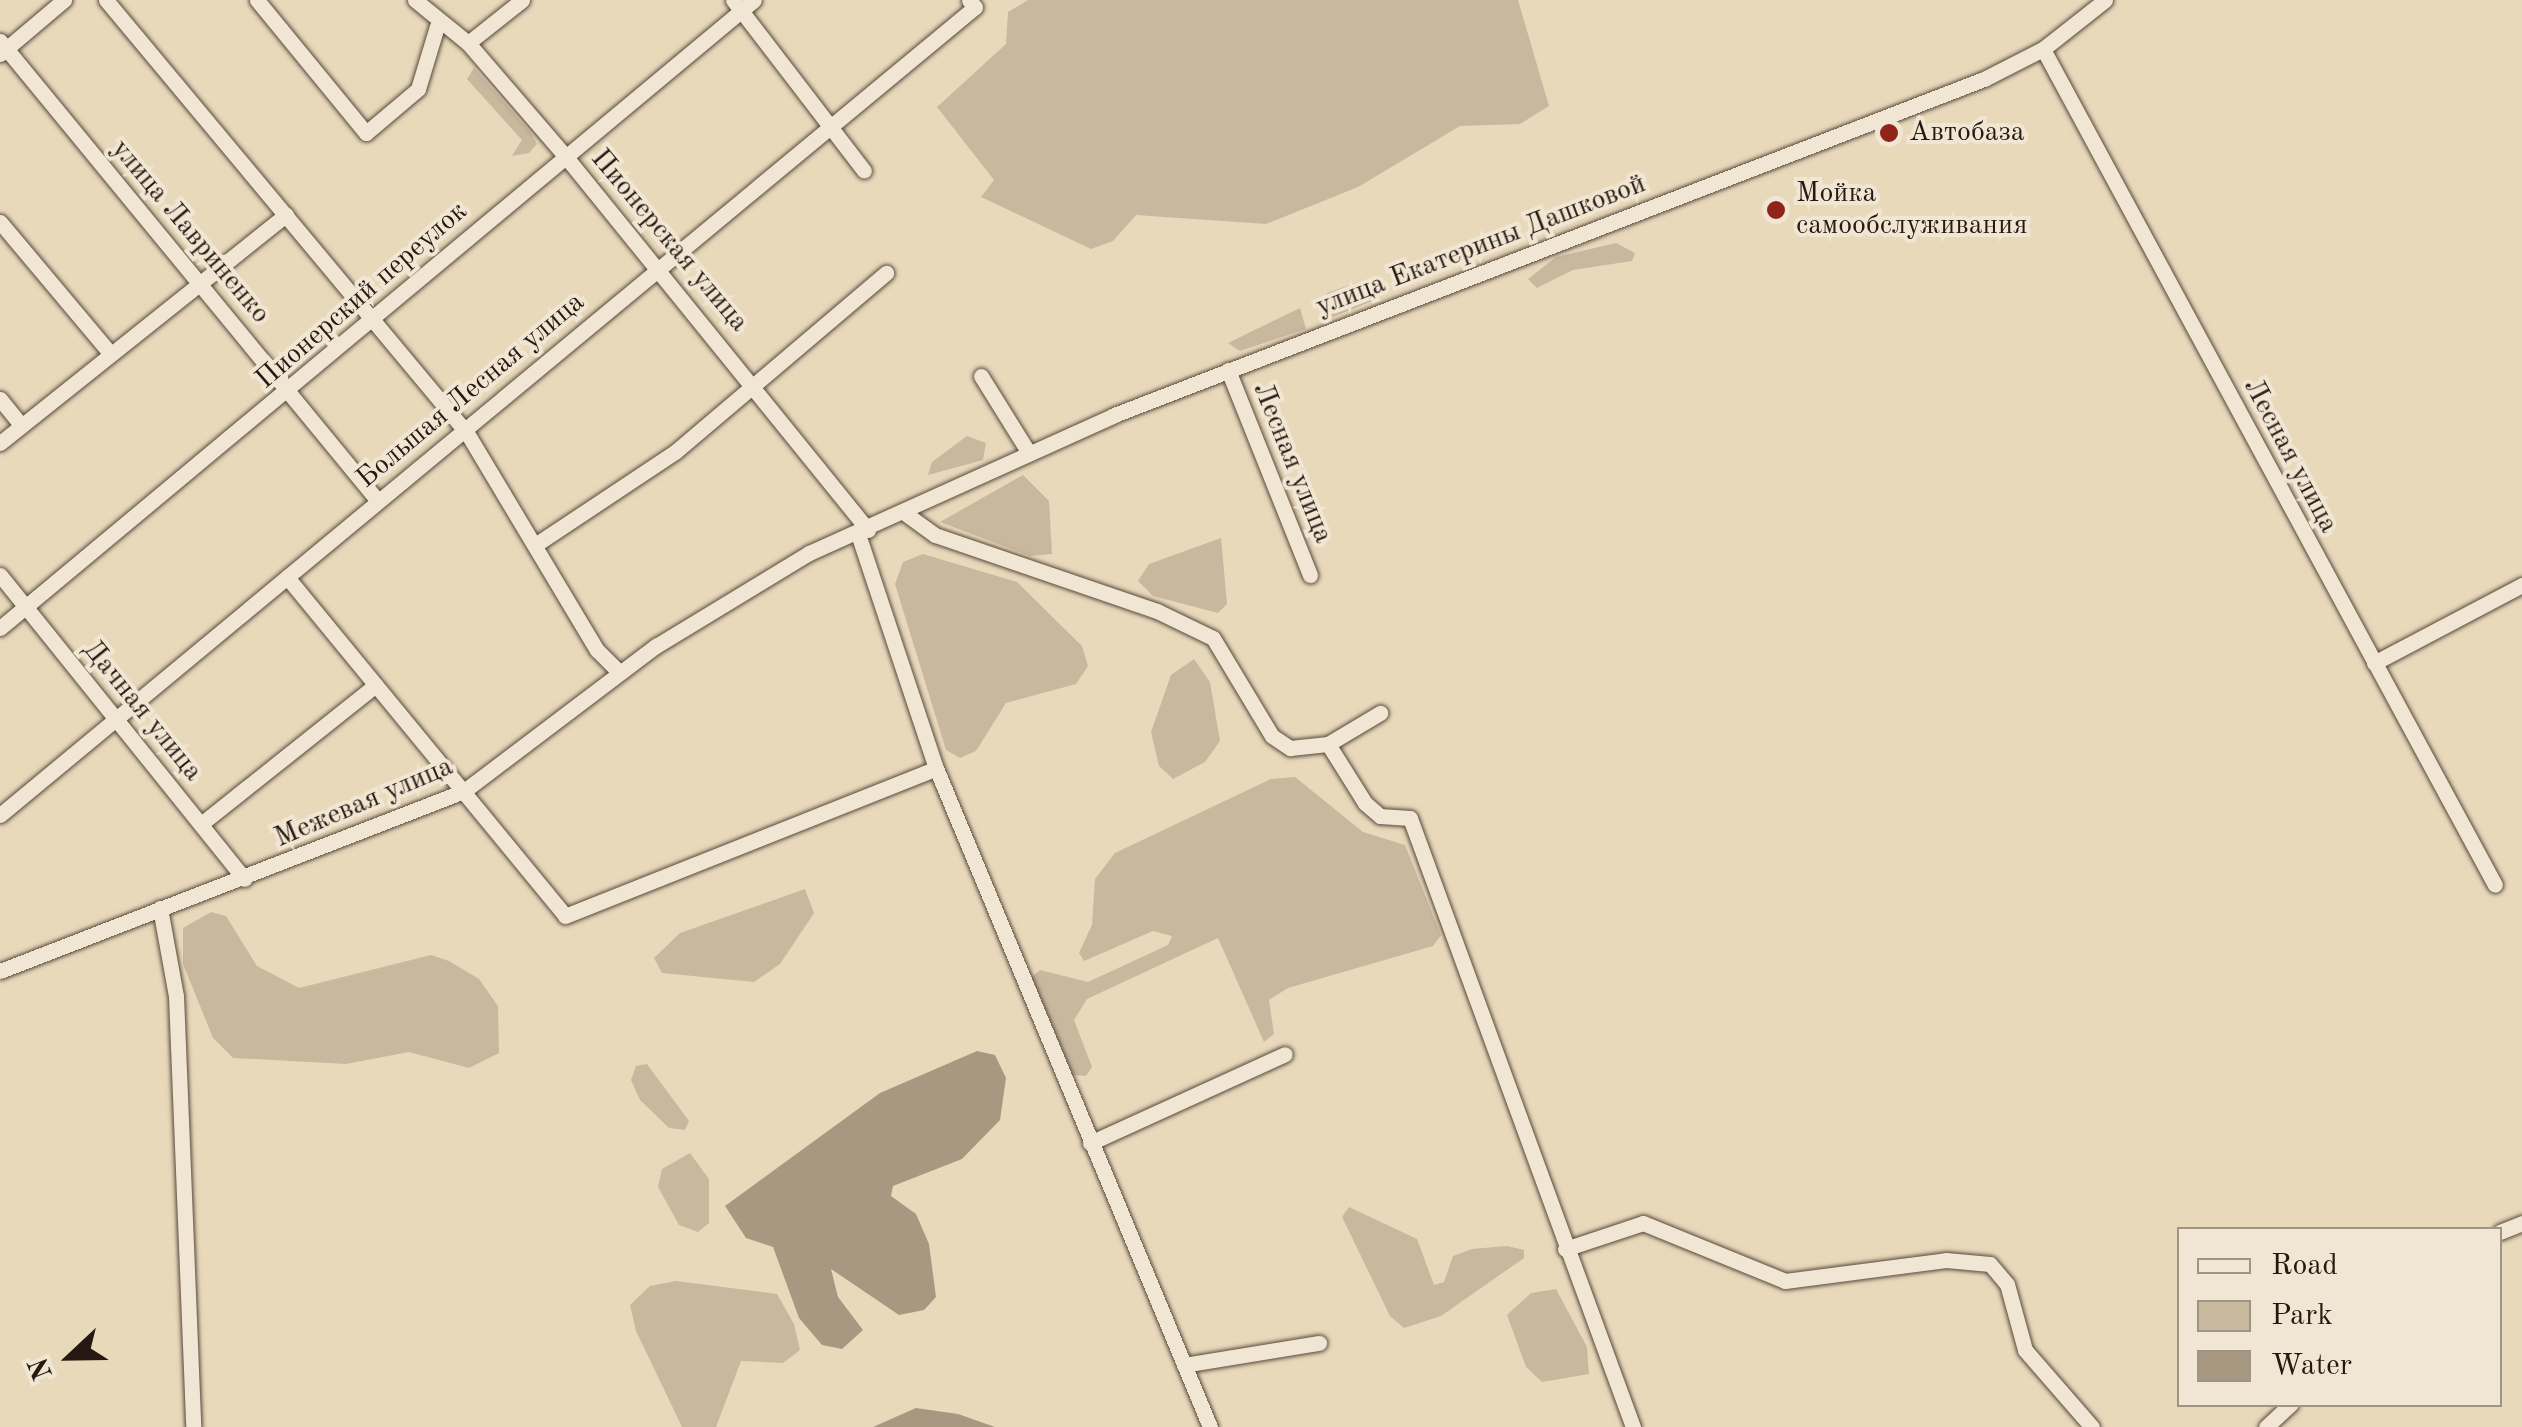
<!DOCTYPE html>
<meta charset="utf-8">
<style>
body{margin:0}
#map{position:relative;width:2522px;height:1427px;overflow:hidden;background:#e9d9bb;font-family:"Old Standard TT",serif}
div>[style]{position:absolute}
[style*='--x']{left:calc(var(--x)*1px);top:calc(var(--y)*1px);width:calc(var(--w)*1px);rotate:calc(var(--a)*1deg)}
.green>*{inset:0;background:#c8b89e}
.water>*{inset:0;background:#a69881}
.roads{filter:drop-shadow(0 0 2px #56493c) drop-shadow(0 0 2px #56493c)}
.minor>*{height:15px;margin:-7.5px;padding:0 7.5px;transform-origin:7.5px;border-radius:7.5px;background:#f1e6d3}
.dots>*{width:28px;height:28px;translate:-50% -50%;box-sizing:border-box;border:5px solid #f1e6d3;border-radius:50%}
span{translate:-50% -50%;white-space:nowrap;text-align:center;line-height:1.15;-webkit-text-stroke:8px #f1e6d3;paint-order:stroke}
.poi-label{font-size:28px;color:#251911}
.left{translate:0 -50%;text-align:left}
.street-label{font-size:28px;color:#251911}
.legend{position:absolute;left:2177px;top:1227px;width:325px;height:180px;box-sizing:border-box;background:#f1e6d3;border:2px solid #9f9485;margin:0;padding:12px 18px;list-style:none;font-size:30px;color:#251911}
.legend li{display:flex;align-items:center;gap:20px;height:50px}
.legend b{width:50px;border:2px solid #9f9485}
.north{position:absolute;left:20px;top:1307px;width:100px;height:100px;-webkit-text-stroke:8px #f1e6d3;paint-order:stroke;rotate:248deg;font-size:28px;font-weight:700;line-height:40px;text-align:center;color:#251911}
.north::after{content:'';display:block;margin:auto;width:35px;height:45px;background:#251911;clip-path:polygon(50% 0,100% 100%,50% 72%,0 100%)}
</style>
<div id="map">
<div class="green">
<div style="clip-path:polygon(1028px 0,1518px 0,1549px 106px,1520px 124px,1460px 126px,1358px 187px,1266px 224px,1136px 215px,1113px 241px,1091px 249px,981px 197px,994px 180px,937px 107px,1006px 44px,1008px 12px)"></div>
<div style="clip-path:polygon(474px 68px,531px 133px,537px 144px,529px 153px,512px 156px,522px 140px,467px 79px)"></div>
<div style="clip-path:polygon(1616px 243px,1635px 253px,1632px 261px,1573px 270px,1537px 288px,1528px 279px,1556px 257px)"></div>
<div style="clip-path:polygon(1370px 278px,1377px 299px,1328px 319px,1322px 313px,1327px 293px)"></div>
<div style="clip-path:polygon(1300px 308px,1306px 329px,1240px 351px,1228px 343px)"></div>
<div style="clip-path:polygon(967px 436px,986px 443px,983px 460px,928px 475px,932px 462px)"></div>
<div style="clip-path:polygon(1023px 475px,1049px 501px,1052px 554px,1030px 556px,940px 522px)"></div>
<div style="clip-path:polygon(1221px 538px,1227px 604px,1218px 613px,1153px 596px,1138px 581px,1149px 564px)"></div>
<div style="clip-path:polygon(923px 554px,1017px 582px,1082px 646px,1088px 666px,1076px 684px,1006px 703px,976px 751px,960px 758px,946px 750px,895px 584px,903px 562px)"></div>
<div style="clip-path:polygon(1194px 659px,1210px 682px,1220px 741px,1205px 762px,1173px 779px,1159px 766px,1151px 732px,1171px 675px)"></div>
<div style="clip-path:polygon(1295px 777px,1363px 832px,1405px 845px,1441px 935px,1433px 946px,1288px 988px,1269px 1000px,1274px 1034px,1264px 1042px,1218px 938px,1087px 999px,1074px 1020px,1092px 1067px,1086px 1076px,1073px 1075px,1032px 977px,1040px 970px,1088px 982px,1168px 945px,1172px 936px,1153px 931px,1084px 961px,1079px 953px,1092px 925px,1095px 879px,1115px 853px,1271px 779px)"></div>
<div style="clip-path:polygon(805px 889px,814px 913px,780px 964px,754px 982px,662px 973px,654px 958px,680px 933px)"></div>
<div style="clip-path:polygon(211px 912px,226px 916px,257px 966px,299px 988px,431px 955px,449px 961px,479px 979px,498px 1006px,499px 1053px,469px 1068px,409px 1052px,346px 1064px,233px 1058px,213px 1038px,183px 964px,183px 928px)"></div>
<div style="clip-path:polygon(647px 1064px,689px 1121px,685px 1130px,669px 1128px,640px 1100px,631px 1080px,636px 1066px)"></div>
<div style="clip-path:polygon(690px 1153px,709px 1179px,709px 1223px,698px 1232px,679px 1225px,658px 1187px,662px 1169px)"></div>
<div style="clip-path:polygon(1349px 1207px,1417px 1239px,1434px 1285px,1444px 1282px,1453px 1256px,1472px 1249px,1507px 1246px,1524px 1250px,1524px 1258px,1441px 1316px,1404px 1328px,1390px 1316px,1342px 1217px)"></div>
<div style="clip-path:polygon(676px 1281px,777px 1294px,794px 1324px,800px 1350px,783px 1363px,741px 1361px,716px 1427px,682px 1427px,636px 1331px,630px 1305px,650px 1286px)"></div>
<div style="clip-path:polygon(1556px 1289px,1587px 1347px,1589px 1374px,1542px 1382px,1526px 1367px,1507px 1315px,1531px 1293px)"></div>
</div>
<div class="water">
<div style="clip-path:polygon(977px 1051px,995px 1055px,1006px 1078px,1000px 1120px,962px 1159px,893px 1186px,891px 1196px,916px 1214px,929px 1244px,936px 1297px,924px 1310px,899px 1315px,831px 1269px,838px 1297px,863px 1330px,842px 1349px,822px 1345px,799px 1318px,773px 1247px,746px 1238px,725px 1206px,880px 1093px)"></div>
<div style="clip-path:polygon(916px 1408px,958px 1414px,995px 1427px,873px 1427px)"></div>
</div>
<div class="roads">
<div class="minor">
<div style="--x:106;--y:0;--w:564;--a:50.18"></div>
<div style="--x:467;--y:433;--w:253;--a:59.1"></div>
<div style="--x:597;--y:650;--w:31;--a:45"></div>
<div style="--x:257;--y:0;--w:172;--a:50.7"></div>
<div style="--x:366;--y:133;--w:68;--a:-40.2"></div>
<div style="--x:418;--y:89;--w:66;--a:-73.2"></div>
<div style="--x:415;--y:0;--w:68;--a:39.1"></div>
<div style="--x:468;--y:43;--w:150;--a:49.3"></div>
<div style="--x:566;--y:157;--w:480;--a:51"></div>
<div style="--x:733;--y:0;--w:215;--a:52.5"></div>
<div style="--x:0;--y:41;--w:595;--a:50.59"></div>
<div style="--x:468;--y:43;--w:69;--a:-38.5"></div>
<div style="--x:2043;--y:49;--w:950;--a:61.6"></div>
<div style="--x:0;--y:54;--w:84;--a:-40.2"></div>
<div style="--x:0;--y:222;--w:171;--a:50"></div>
<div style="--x:1228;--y:370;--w:221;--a:68.2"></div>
<div style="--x:981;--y:376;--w:91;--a:58.1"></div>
<div style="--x:0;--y:399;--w:32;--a:51"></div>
<div style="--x:0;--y:443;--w:366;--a:-38.6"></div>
<div style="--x:906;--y:514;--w:36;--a:36"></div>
<div style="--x:935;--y:535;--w:235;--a:18.9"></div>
<div style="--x:1157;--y:611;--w:62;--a:25.7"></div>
<div style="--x:1213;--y:638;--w:114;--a:59"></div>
<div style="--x:1272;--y:736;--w:22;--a:34"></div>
<div style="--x:1290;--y:748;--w:38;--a:-6"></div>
<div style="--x:1328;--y:744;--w:61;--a:-30.8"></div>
<div style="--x:858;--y:534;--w:247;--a:71.6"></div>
<div style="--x:936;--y:768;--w:714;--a:67.42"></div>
<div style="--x:535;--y:545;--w:168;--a:-33.6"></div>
<div style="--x:675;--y:452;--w:277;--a:-40.3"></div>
<div style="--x:0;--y:575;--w:390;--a:51.2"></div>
<div style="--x:287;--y:577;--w:438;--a:50.6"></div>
<div style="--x:565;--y:916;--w:399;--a:-21.7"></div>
<div style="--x:0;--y:628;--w:981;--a:-39.79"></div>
<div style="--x:2374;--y:663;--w:167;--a:-27.8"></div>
<div style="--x:1328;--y:744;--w:70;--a:57.9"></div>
<div style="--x:1365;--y:803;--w:20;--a:41"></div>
<div style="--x:1380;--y:816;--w:30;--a:4"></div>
<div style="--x:1410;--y:818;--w:649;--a:69.89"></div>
<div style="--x:0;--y:815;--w:1266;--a:-39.65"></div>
<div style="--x:975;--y:7;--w:9;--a:-131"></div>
<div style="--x:201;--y:824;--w:223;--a:-38.5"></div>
<div style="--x:160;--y:908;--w:89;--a:79.7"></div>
<div style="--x:176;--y:996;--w:431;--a:87.7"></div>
<div style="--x:0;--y:971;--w:498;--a:-21.2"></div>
<div style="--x:464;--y:791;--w:241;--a:-37.1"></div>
<div style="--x:656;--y:646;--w:179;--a:-31.3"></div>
<div style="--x:809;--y:553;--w:335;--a:-24.3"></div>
<div style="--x:1114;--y:415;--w:933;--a:-21.12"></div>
<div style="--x:1984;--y:79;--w:66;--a:-27"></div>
<div style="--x:2043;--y:49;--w:79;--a:-38.3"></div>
<div style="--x:1090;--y:1143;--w:214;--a:-24.5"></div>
<div style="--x:2500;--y:1232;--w:24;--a:-22"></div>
<div style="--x:1565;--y:1249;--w:82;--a:-18.4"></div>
<div style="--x:1643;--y:1223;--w:153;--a:22.2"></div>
<div style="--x:1785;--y:1281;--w:162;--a:-7.4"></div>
<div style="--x:1946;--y:1260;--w:44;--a:5.2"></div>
<div style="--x:1990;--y:1264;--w:26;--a:50"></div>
<div style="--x:2007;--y:1284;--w:68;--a:74.7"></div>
<div style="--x:2025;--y:1350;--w:102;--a:49"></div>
<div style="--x:1184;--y:1365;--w:137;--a:-9.3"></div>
<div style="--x:2266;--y:1427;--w:34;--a:-43"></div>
</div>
</div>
<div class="dots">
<div style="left:1889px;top:133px;background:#8f2418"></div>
<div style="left:1776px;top:210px;background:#8f2418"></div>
</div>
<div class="poi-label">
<span class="left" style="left:1909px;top:133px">Автобаза</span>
<span class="left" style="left:1796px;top:210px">Мойка<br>самообслуживания</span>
</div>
<div class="street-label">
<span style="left:190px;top:232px;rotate:50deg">улица Лавриненко</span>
<span style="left:669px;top:241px;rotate:50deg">Пионерская улица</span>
<span style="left:1481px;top:246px;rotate:-21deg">улица Екатерины Дашковой</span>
<span style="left:362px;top:296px;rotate:-41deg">Пионерский переулок</span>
<span style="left:471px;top:391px;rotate:-40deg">Большая Лесная улица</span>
<span style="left:2290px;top:456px;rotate:62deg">Лесная улица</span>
<span style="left:1292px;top:463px;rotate:68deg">Лесная улица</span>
<span style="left:142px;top:711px;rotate:51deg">Дачная улица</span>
<span style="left:364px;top:803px;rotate:-23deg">Межевая улица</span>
</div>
<ul class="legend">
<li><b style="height:12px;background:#f1e6d3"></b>Road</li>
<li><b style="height:28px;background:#c8b89e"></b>Park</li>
<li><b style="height:28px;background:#a69881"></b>Water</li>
</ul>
<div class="north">N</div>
</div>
